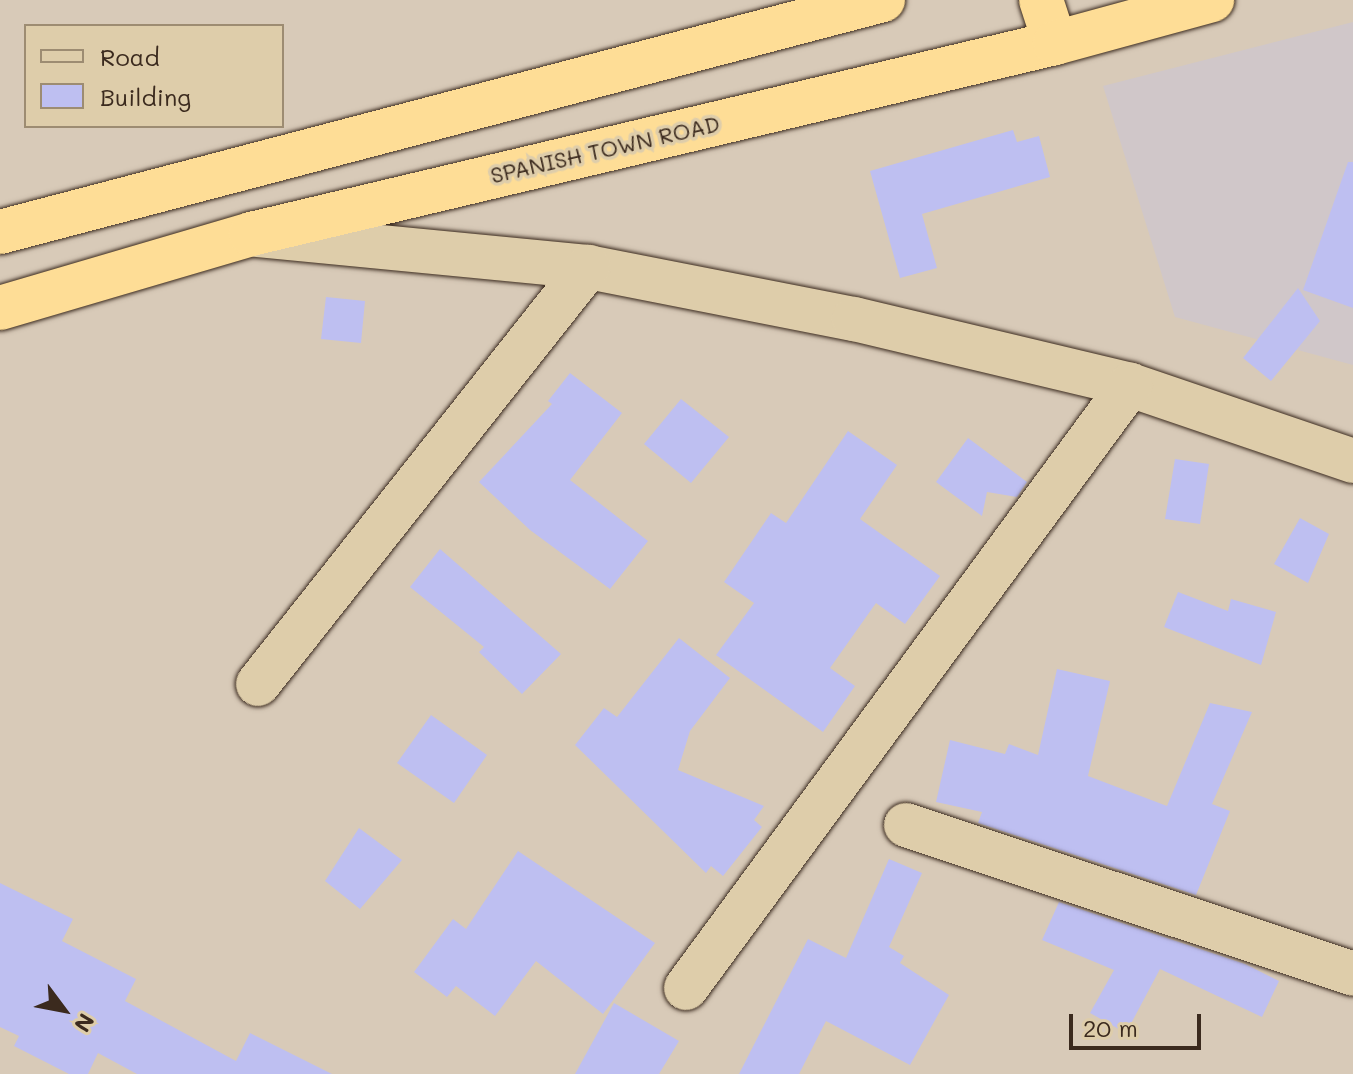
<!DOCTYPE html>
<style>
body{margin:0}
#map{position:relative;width:1353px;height:1074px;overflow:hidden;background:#d8cab8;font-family:Mali,sans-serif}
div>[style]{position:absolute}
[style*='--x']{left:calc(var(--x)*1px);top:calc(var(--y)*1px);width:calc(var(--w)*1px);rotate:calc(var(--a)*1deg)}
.built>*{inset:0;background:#d0c7c9}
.building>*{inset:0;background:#bebff1}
.roads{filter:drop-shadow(0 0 2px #3b2a1e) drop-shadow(0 0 2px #3b2a1e)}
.street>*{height:44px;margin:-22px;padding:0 22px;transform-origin:22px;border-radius:22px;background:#decdaa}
.highway>*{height:44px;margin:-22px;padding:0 22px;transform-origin:22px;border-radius:22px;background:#fedd96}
span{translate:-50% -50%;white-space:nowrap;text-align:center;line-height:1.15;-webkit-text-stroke:7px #decdaa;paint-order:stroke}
.street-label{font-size:22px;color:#3b2a1e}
.legend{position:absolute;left:24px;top:24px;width:260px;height:104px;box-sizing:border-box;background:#decdaa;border:2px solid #9d8c72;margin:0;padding:10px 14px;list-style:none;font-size:24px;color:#3b2a1e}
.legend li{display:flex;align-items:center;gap:16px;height:40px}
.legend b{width:40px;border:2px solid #9d8c72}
.north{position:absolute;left:24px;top:970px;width:80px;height:80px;-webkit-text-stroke:6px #decdaa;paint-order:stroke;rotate:122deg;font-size:22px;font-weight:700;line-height:32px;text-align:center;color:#3b2a1e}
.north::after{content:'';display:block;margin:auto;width:28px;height:36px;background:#3b2a1e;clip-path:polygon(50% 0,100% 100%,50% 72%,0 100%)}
.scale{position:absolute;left:1069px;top:1014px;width:132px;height:36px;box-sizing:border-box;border:4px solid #3b2a1e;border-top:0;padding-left:10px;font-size:24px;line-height:28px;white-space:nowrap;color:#3b2a1e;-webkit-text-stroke:6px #decdaa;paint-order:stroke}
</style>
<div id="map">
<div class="built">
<div style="clip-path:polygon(1353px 22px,1353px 365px,1175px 317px,1103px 86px)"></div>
</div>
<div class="building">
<div style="clip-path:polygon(1013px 130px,1017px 142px,1039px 136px,1050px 177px,922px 214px,937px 268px,900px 278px,870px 171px)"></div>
<div style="clip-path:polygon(1348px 162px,1353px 162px,1353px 308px,1303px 290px)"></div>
<div style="clip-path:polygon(1298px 288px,1320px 321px,1271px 381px,1243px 358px)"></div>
<div style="clip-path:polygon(326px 297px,365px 301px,361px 343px,321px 339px)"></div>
<div style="clip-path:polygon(570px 373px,622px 413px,570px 480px,648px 541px,610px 589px,530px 530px,479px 482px,552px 404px,548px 401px)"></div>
<div style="clip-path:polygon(681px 399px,729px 437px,691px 483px,644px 444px)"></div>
<div style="clip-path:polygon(848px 431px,897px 465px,860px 519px,940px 576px,905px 624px,876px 603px,830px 668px,855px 686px,823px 732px,716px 655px,754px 603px,724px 582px,771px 513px,786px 523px)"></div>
<div style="clip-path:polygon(968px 438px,1027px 482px,1017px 497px,987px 492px,982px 516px,936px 482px)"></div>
<div style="clip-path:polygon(1175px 459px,1209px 464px,1200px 524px,1165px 519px)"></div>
<div style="clip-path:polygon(1300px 518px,1329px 534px,1308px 583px,1274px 564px)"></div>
<div style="clip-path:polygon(440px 549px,561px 654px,522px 694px,479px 652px,484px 647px,410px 587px)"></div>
<div style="clip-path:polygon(1178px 592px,1228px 611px,1231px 599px,1276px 612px,1261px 665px,1164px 627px)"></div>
<div style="clip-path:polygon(679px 638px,730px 678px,690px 731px,678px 770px,764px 806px,754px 820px,762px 827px,723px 876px,711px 866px,706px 873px,575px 745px,604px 708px,617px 717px)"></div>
<div style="clip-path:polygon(1057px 669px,1110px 681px,1088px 776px,1167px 806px,1210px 703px,1252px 712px,1212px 804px,1230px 811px,1196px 895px,978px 823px,982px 812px,936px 802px,950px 740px,1005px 754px,1009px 744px,1038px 755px)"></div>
<div style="clip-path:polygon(431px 715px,487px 755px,454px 803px,397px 763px)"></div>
<div style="clip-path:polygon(359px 828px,402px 860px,360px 909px,325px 881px)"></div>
<div style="clip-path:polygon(518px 851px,655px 943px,603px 1014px,536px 961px,495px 1016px,456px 986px,447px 997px,414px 972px,453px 919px,466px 929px)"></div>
<div style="clip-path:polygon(889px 859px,922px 873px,889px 947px,904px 956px,900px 963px,949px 995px,910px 1065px,826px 1021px,799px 1074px,739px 1074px,808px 939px,846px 958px)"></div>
<div style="clip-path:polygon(0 883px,73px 919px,62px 941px,136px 979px,125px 1001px,236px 1061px,250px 1033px,332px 1074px,137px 1074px,98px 1053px,88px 1074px,69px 1074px,14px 1046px,19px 1036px,0 1027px)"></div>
<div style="clip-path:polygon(1059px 902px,1245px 964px,1279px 981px,1262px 1017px,1160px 969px,1126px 1033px,1090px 1013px,1114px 970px,1042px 940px)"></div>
<div style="clip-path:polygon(614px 1003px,679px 1041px,659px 1074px,575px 1074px)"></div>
</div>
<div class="roads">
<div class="street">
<div style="--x:257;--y:235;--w:333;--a:5.5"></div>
<div style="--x:588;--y:267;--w:271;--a:11.1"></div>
<div style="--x:854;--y:319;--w:284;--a:13.4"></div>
<div style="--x:1130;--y:385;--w:236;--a:18.8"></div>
<div style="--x:258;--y:684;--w:532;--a:-51.64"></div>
<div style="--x:906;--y:825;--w:471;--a:18.4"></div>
<div style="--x:686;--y:988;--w:749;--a:-53.64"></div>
</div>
<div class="highway">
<div style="--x:1041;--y:0;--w:45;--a:72"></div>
<div style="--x:0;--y:232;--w:913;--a:-14.72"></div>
<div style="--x:0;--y:308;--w:262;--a:-16.4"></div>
<div style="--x:251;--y:234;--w:826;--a:-13.36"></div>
<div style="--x:1055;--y:43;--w:163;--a:-15.3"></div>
</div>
</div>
<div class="street-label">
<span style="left:605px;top:149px;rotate:-13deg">SPANISH TOWN ROAD</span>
</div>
<ul class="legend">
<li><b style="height:10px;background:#decdaa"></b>Road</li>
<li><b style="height:22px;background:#bebff1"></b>Building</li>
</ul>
<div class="north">N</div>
<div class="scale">20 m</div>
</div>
